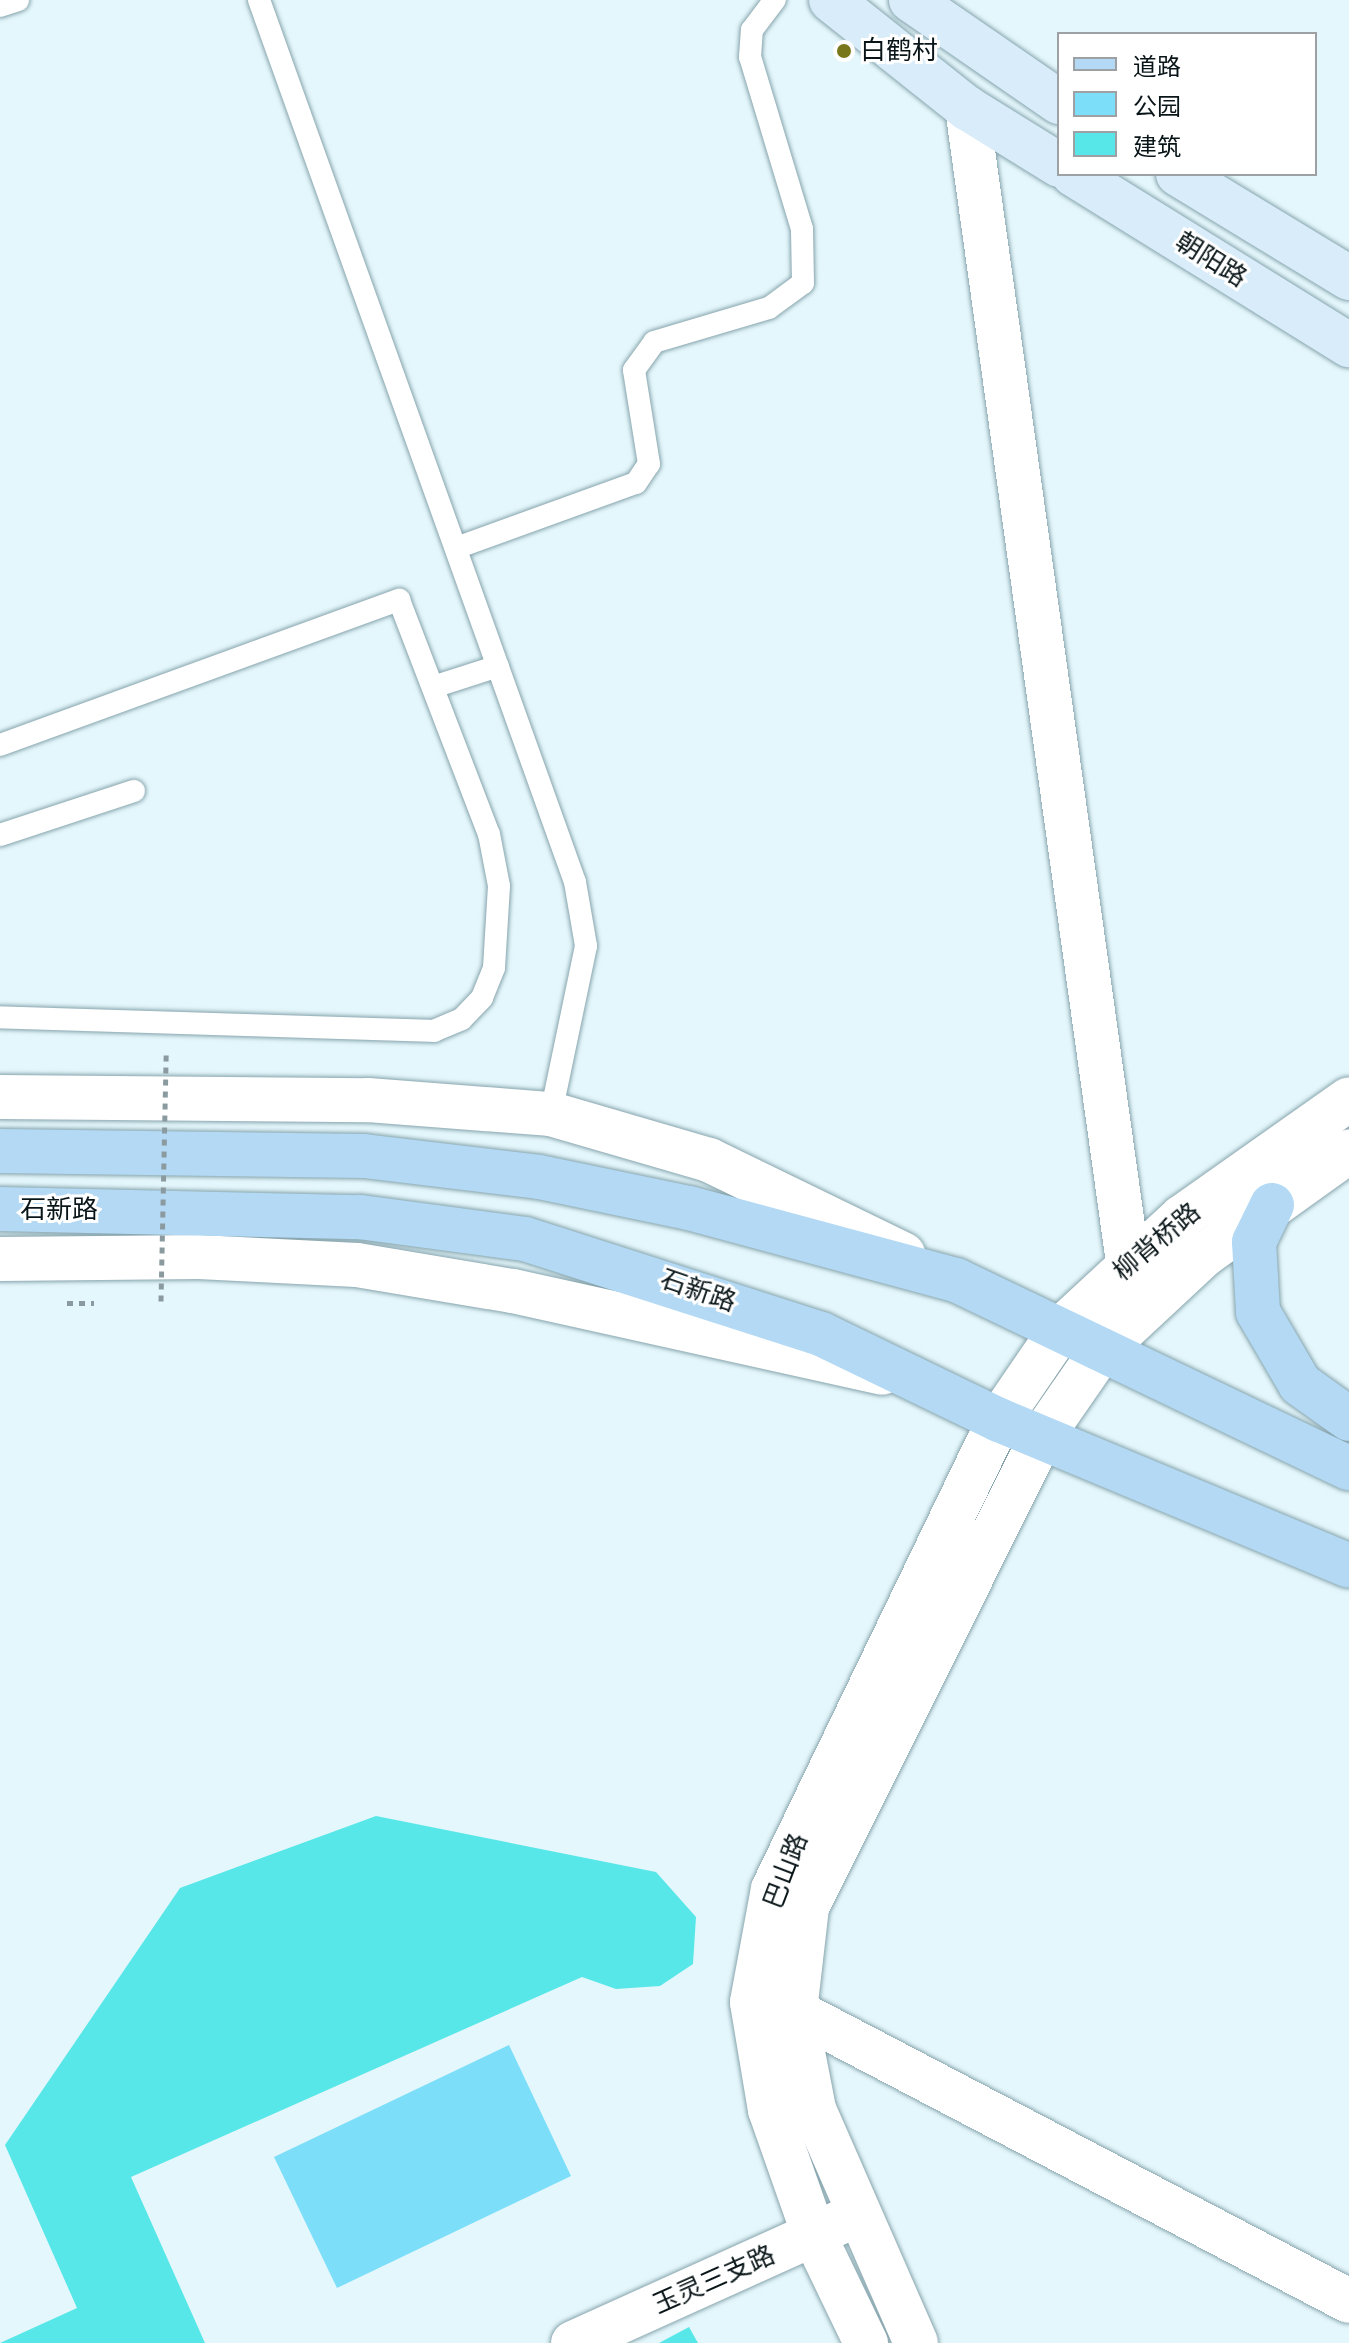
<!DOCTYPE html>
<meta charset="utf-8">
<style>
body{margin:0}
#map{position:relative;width:1349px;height:2343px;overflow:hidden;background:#e4f7fc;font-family:"Space Grotesk","Noto Sans SC",sans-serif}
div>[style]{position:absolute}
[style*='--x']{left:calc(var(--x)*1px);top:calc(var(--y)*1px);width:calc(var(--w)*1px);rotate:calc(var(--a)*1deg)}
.green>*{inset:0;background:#7cdef9}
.building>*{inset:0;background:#58e7e8}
.path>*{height:5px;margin-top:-2.5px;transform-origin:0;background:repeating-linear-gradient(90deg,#8a9a9f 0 6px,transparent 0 12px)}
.roads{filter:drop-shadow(0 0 2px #87a4ad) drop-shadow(0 0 2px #87a4ad)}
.service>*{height:22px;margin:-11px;padding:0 11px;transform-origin:11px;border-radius:11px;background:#fff}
.minor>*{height:44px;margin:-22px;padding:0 22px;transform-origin:22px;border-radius:22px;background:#fff}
.tertiary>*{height:44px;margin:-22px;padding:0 22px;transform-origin:22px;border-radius:22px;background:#fff}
.secondary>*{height:44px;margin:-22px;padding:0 22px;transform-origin:22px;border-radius:22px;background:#d9ecfa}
.primary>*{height:44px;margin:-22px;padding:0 22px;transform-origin:22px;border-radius:22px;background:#b3d9f4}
.path-bridge>*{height:5px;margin-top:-2.5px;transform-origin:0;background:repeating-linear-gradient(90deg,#8a9a9f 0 6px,transparent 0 12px)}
.dots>*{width:22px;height:22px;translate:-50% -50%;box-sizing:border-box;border:4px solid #fff;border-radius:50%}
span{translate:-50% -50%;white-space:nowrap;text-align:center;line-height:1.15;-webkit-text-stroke:6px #fff;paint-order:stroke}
.poi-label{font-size:26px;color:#091518}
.left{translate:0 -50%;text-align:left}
.street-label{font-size:26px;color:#091518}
.legend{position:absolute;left:1057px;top:32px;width:260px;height:144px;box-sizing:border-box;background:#fff;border:2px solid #9da1a3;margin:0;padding:10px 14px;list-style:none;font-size:24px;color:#091518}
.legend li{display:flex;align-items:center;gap:16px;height:40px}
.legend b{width:40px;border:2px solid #9da1a3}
</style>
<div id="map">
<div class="green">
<div style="clip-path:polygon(509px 2045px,571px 2176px,337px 2288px,274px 2157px)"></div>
</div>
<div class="building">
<div style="clip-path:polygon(376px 1816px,656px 1872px,696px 1917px,693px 1964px,660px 1986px,616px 1989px,582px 1977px,131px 2177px,205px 2343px,0 2343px,77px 2308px,5px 2145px,180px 1888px)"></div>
<div style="clip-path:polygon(689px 2327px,698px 2343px,659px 2343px)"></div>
</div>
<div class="path">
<div style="--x:67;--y:1303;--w:27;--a:0"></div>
</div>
<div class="roads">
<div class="service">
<div style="--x:259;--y:0;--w:937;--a:70.29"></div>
<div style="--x:575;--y:882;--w:65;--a:80.2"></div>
<div style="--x:586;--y:946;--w:172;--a:101.8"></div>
<div style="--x:0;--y:6;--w:19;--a:-18"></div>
<div style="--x:456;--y:548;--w:191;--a:-19.9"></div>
<div style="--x:636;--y:483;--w:23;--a:-56"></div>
<div style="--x:649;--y:464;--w:95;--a:-99.1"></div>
<div style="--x:634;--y:370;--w:34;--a:-54"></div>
<div style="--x:654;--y:342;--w:120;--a:-16.5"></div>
<div style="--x:769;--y:308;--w:42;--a:-36.3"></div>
<div style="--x:803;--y:283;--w:54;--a:-91.1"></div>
<div style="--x:802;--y:229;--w:180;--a:-106.8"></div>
<div style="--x:750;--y:57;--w:27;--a:-86"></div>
<div style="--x:752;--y:30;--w:38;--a:-53"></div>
<div style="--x:433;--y:687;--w:68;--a:-17.9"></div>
<div style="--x:0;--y:745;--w:425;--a:-20"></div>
<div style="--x:399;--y:600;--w:251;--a:69"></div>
<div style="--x:489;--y:834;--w:53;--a:79.1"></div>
<div style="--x:499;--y:886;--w:82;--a:93.5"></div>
<div style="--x:494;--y:968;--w:32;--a:112"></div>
<div style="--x:482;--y:998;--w:29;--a:134"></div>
<div style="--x:462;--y:1019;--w:30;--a:157"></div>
<div style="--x:434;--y:1031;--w:434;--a:-178.2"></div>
<div style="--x:0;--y:835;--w:141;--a:-18.2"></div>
</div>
<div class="minor">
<div style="--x:967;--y:108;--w:1166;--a:82.06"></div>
<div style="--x:795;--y:2011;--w:625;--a:27.63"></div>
</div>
<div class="tertiary">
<div style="--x:0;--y:1097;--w:368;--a:0.5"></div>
<div style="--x:368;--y:1100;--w:184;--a:4.4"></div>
<div style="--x:551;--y:1114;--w:165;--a:16.2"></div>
<div style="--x:709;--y:1160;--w:216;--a:25.9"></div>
<div style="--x:0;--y:1259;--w:199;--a:-0.6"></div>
<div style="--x:199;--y:1257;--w:158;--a:2.9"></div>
<div style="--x:357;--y:1265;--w:158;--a:9.5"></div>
<div style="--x:513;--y:1291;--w:378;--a:12.5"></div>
<div style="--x:573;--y:2343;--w:294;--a:-24.3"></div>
<div style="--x:866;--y:2343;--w:120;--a:-115.7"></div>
<div style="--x:814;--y:2235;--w:133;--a:-109.4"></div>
<div style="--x:770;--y:2110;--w:109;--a:-99.5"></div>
<div style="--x:752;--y:2002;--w:115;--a:-79.5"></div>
<div style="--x:773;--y:1889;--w:521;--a:-64.27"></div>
<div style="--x:999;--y:1420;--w:112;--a:-55.6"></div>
<div style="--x:1062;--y:1328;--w:163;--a:-42.8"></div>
<div style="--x:1182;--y:1217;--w:204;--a:-35.2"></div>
<div style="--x:916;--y:2343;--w:255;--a:-113.6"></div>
<div style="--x:814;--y:2109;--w:100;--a:-101"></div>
<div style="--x:795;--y:2011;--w:105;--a:-83.4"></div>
<div style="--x:807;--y:1907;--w:524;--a:-63.48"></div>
<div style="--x:1041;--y:1438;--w:106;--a:-55.4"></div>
<div style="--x:1101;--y:1351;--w:141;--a:-43"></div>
<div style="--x:1204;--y:1255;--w:178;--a:-35.6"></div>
</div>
<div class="secondary">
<div style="--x:831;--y:0;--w:174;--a:38.5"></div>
<div style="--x:967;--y:108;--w:108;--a:31.8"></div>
<div style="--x:911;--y:0;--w:180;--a:34.6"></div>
<div style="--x:1073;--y:174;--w:325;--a:31.8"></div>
<div style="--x:1178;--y:174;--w:200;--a:31.3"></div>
</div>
<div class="primary">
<div style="--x:0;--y:1151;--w:364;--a:0.8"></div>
<div style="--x:364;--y:1156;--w:176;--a:6.8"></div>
<div style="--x:539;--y:1177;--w:153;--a:11.7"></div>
<div style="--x:689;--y:1208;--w:277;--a:15.1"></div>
<div style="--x:956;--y:1280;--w:436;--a:25.6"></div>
<div style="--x:1272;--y:1205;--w:41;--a:115.9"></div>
<div style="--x:1254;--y:1242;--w:70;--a:86.7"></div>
<div style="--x:1258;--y:1312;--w:83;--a:59.7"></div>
<div style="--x:1300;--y:1384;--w:60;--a:35.5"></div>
<div style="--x:0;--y:1209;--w:360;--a:1.3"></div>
<div style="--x:360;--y:1217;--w:166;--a:7.6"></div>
<div style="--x:525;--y:1239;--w:311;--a:17.8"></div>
<div style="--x:821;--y:1334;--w:198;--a:25.8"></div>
<div style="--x:999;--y:1420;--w:379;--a:22.6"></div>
</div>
</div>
<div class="path-bridge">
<div style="--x:161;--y:1301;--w:246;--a:-88.8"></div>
</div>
<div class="dots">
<div style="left:844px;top:51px;background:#79771c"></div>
</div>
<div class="poi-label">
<span class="left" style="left:860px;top:51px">白鹤村</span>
</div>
<div class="street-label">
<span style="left:1211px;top:260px;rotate:32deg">朝阳路</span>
<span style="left:59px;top:1210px">石新路</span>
<span style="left:1157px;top:1242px;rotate:-40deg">柳背桥路</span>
<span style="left:698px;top:1291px;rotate:19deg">石新路</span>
<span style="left:786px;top:1871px;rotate:-69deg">巴山路</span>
<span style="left:714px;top:2280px;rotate:-24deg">玉灵三支路</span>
</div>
<ul class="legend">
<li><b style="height:10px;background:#b3d9f4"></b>道路</li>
<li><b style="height:22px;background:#7cdef9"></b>公园</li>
<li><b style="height:22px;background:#58e7e8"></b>建筑</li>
</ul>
</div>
